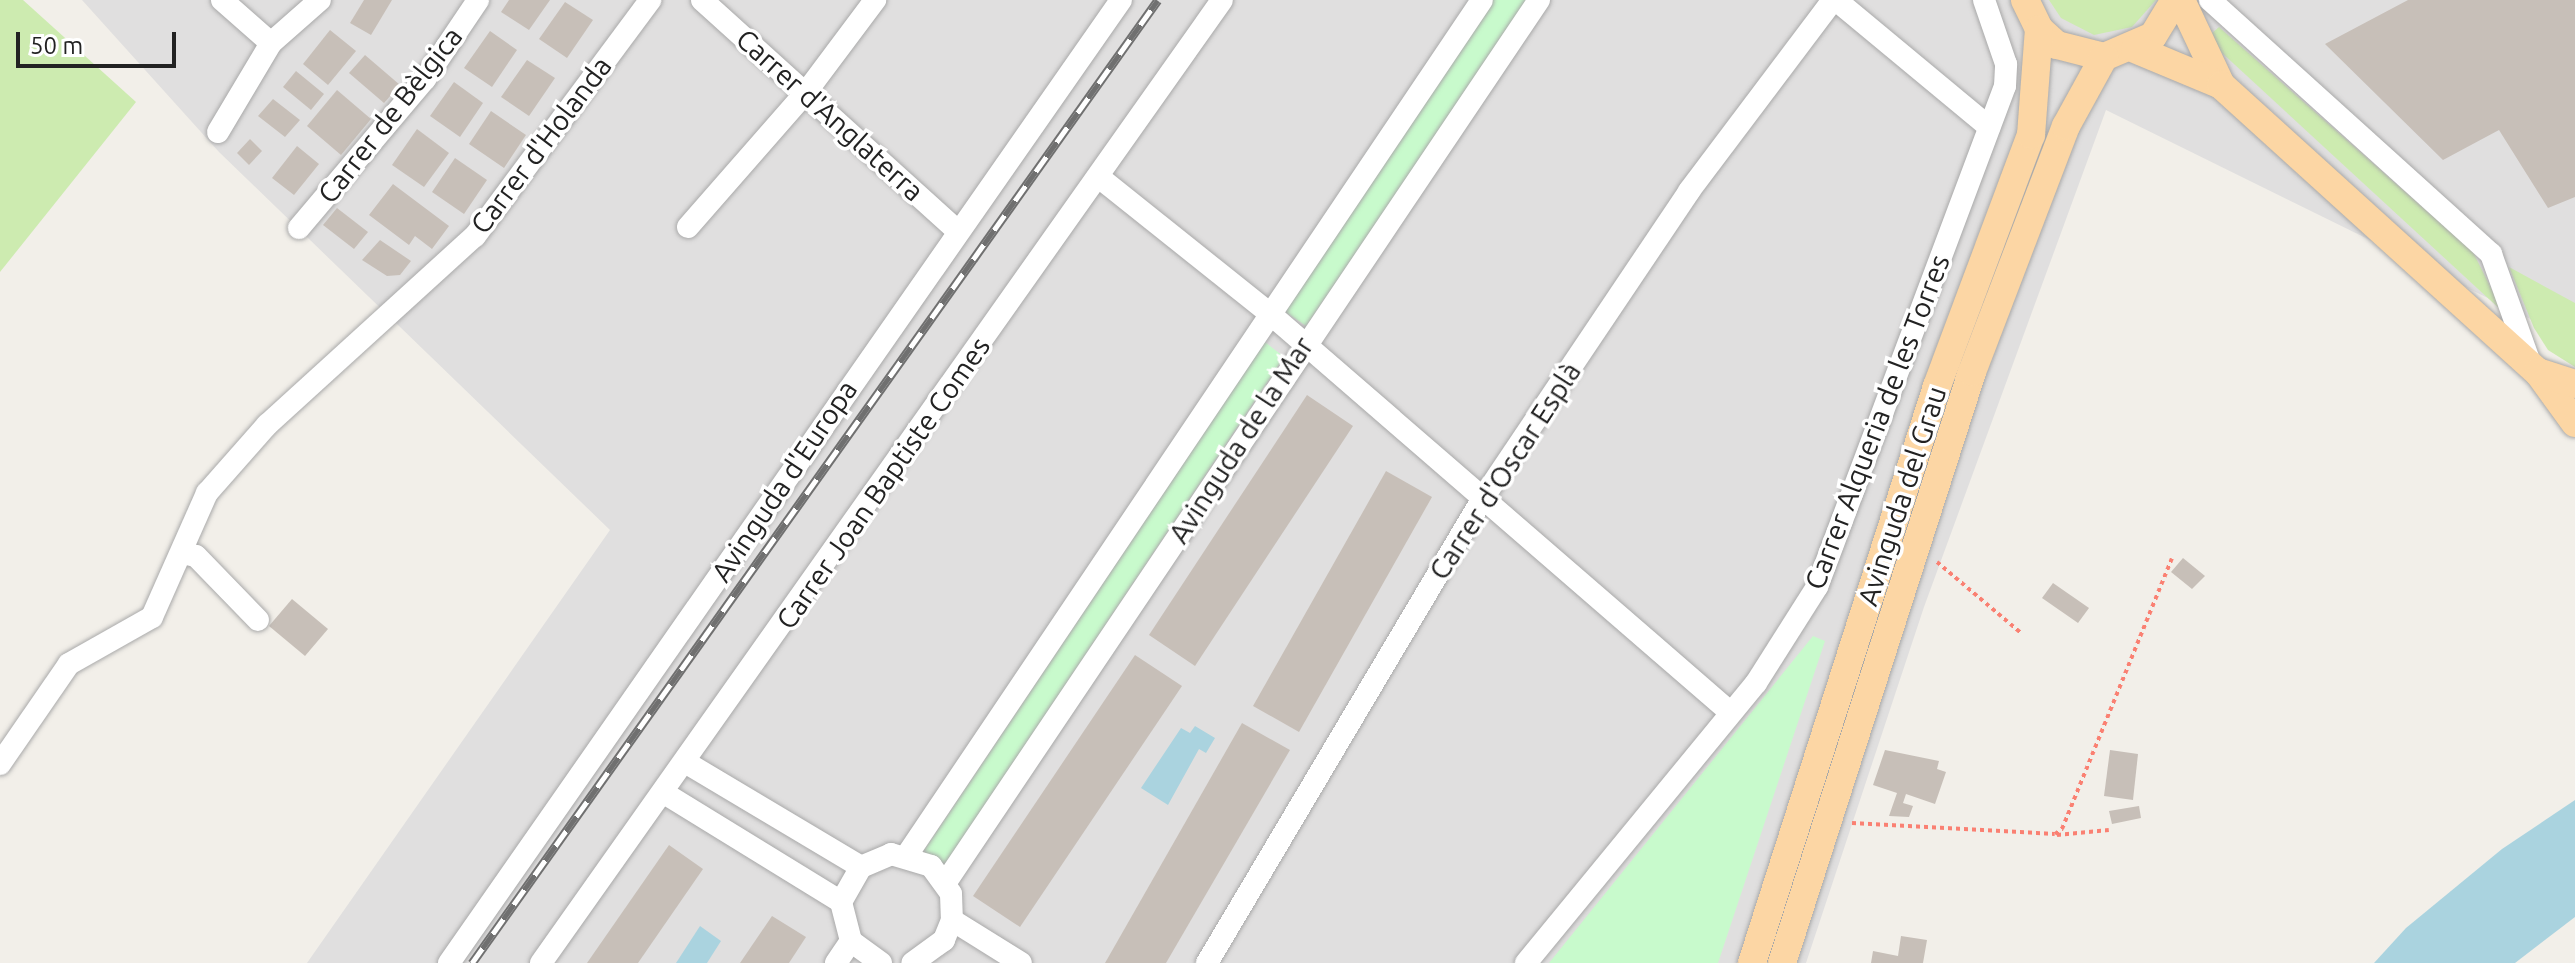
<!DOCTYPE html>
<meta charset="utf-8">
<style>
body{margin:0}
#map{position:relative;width:2575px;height:963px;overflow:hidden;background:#f2efe9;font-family:Ubuntu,sans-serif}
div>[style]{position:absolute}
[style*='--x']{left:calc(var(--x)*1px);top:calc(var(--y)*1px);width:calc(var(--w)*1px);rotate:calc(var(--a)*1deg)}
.residential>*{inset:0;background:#e0dfdf}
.grass>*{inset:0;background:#cdebb0}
.park>*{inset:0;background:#c8facc}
.water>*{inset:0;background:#aad3df}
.building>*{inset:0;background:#c7bfb8}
.path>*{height:4px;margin-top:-2px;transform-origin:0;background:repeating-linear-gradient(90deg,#fa8072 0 4px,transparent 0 8px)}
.roads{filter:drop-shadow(0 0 2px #a9a9a9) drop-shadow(0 0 2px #a9a9a9)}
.minor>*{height:22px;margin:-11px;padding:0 11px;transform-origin:11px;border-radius:11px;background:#fff}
.major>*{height:28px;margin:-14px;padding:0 14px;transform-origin:14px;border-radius:14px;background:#fcd6a4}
.rail>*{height:9px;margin-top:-4.5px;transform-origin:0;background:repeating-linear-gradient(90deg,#fff 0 18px,#707070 0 36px);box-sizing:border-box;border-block:2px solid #707070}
span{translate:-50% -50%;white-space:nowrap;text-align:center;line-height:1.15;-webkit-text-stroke:7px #fff;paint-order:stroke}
.street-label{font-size:28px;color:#222}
.scale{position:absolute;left:16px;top:32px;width:160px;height:36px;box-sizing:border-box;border:4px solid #222;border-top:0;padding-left:10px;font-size:24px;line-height:28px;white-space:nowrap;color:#222;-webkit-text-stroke:6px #fff;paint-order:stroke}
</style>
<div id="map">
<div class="residential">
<div style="clip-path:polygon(82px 0,2575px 0,2575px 341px,2106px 110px,1924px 607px,1806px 963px,307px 963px,610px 530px,219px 152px)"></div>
</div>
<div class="grass">
<div style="clip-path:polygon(0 0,23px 0,136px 102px,0 272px)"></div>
<div style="clip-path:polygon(2049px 0,2156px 0,2132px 27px,2094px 35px,2061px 18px)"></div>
<div style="clip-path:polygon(2219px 27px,2473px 252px,2503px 312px,2221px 52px,2211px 34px)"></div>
<div style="clip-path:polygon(2509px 267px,2575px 303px,2575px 367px,2548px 350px,2534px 328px)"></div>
</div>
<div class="park">
<div style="clip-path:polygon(1493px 0,1528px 0,1306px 326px,1284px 311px)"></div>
<div style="clip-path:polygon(1265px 342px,1284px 357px,943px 868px,921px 855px)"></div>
<div style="clip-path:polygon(1813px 636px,1825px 641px,1718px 963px,1549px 963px)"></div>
</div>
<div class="water">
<div style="clip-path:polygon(1195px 726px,1215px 738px,1206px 753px,1199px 749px,1168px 805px,1141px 788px,1181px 728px,1190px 733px)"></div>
<div style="clip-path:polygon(2575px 800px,2575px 917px,2515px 963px,2374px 963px,2406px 928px,2502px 849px)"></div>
<div style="clip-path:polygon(700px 926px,721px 941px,707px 963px,676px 963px)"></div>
</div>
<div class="building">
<div style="clip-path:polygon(364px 0,392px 0,371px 35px,350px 23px)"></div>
<div style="clip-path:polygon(509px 0,550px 0,529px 30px,501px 12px)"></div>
<div style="clip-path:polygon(2408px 0,2575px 0,2575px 197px,2548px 208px,2499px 130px,2443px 160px,2325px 44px)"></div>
<div style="clip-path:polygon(565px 2px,593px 20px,567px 58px,539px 39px)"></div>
<div style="clip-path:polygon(330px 30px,356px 51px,328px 85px,303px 64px)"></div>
<div style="clip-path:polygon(490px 31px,517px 50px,492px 87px,464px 68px)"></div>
<div style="clip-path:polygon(365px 55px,400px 85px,384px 103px,349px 73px)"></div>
<div style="clip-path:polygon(527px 60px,555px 78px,529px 116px,501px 97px)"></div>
<div style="clip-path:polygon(296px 71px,324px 94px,311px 110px,283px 87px)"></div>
<div style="clip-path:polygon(454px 82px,483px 103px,460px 137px,430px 116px)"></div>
<div style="clip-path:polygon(337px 90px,371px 119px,341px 155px,307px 126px)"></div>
<div style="clip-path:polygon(273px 99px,300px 120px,285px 137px,258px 116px)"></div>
<div style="clip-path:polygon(491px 111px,526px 135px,504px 168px,469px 144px)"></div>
<div style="clip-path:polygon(417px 129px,449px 153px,424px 187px,392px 165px)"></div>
<div style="clip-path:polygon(250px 139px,262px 151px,249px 165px,237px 153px)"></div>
<div style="clip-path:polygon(297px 146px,319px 164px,294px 195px,272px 178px)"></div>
<div style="clip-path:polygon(455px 158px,487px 180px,464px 214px,432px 192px)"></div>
<div style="clip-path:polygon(393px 184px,449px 226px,432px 249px,415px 236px,409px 245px,369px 215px)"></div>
<div style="clip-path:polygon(337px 208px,368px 232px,354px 249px,323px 225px)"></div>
<div style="clip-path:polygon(380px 240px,411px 261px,400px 275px,387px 276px,362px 260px)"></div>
<div style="clip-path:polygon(1307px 395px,1353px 426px,1195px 666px,1149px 635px)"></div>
<div style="clip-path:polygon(1386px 471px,1432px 497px,1299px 732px,1253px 706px)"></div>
<div style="clip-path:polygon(2183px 558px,2205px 576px,2192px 589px,2171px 572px)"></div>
<div style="clip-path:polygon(2053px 583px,2089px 608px,2078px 623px,2042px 598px)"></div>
<div style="clip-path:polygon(292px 599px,328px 629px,305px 656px,269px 626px)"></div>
<div style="clip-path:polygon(1135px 655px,1182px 686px,1020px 927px,973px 896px)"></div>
<div style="clip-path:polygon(1242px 723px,1290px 750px,1166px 963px,1105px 963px)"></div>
<div style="clip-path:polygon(1885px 750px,1939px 761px,1937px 769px,1946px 772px,1935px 804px,1906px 794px,1903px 803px,1913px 806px,1909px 817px,1889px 816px,1897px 793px,1873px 785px)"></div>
<div style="clip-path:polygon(2110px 750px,2138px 754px,2133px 800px,2104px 796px)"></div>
<div style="clip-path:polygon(2139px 806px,2141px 818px,2112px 824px,2109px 811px)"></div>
<div style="clip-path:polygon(669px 845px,703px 869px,638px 963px,587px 963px)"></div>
<div style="clip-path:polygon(772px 916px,806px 937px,789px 963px,740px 963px)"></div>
<div style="clip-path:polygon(1901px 936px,1927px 940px,1923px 963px,1871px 963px,1873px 951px,1898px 956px)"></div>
</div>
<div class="path">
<div style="--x:1937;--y:562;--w:110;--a:40.2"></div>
<div style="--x:1852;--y:823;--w:203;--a:3.1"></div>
<div style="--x:2055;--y:834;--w:9;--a:-36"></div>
<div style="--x:2062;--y:829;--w:292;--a:-67.9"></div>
<div style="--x:2057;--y:835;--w:52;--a:-5.5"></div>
</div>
<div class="roads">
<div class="minor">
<div style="--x:222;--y:0;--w:65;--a:41.3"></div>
<div style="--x:702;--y:0;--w:345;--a:42.1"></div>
<div style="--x:1836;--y:0;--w:199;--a:39.7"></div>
<div style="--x:2210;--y:0;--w:379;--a:42.1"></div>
<div style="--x:2491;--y:254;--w:119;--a:70.3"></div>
<div style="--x:218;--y:132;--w:104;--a:-59.2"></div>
<div style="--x:271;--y:43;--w:65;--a:-41.3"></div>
<div style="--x:1100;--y:178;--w:215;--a:38.6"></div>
<div style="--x:1268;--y:312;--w:611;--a:40.89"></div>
<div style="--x:688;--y:227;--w:181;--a:-48.8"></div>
<div style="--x:807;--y:91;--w:114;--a:-53.2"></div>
<div style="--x:299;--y:228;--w:195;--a:-49.8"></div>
<div style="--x:425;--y:79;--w:95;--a:-56.1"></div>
<div style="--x:183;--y:553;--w:13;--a:13"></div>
<div style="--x:196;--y:556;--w:89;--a:45.9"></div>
<div style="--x:685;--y:762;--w:205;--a:30.8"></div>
<div style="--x:0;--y:764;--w:121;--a:-55.4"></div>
<div style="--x:69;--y:664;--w:95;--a:-29.5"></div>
<div style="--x:152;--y:617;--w:136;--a:-66.1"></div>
<div style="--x:207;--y:493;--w:91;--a:-48.6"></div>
<div style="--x:267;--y:425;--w:281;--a:-42.3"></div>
<div style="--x:475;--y:236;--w:294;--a:-53.4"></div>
<div style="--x:664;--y:793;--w:208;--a:31.6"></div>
<div style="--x:907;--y:855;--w:1030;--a:-56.08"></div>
<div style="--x:946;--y:882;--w:1063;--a:-56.09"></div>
<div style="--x:952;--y:920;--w:81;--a:31.9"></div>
<div style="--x:449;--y:963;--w:1174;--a:-55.09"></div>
<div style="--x:541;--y:963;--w:1179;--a:-54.73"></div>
<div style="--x:836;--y:963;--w:27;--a:-56"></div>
<div style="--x:881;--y:963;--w:37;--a:-144"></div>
<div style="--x:851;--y:941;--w:40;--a:-104.4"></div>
<div style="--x:841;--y:902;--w:40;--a:-60.3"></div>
<div style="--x:861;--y:867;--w:33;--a:-23"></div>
<div style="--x:891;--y:854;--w:42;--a:16.7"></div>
<div style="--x:931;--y:866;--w:34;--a:54"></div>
<div style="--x:951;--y:894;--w:26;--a:88"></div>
<div style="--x:952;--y:920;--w:22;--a:112"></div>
<div style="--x:944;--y:940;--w:39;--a:144"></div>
<div style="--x:1207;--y:963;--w:541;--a:-59.31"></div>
<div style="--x:1483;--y:498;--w:370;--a:-56.1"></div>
<div style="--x:1689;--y:191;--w:239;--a:-53"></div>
<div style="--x:1526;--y:963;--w:362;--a:-50.6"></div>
<div style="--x:1756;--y:683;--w:114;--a:-57.6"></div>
<div style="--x:1817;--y:587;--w:535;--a:-69.43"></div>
<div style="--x:2005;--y:86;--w:22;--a:-87"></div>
<div style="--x:2006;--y:64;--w:68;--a:-109"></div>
</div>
<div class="major">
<div style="--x:2025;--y:0;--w:32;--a:64"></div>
<div style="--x:2039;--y:29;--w:24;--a:42"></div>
<div style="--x:2057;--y:45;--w:49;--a:14.3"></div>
<div style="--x:2104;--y:57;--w:53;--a:-23.2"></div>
<div style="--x:2153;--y:36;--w:42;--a:-58.6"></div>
<div style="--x:2181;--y:0;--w:94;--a:64.8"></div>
<div style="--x:2135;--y:49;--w:93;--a:22.7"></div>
<div style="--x:2221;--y:85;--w:428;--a:42.2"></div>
<div style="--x:2538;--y:372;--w:63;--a:54"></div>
<div style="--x:2538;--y:372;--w:39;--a:18"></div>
<div style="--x:1752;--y:963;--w:606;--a:-72.22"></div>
<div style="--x:1937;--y:386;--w:268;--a:-69.5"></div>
<div style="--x:2031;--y:135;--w:106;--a:-85.7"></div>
<div style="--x:1782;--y:963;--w:621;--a:-72.18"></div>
<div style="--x:1972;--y:372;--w:263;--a:-69.1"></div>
<div style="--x:2066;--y:126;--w:79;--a:-61.2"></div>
</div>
</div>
<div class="rail">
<div style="--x:472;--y:963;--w:1182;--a:-54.54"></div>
</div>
<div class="street-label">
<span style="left:390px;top:115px;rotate:-52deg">Carrer de Bèlgica</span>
<span style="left:830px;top:115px;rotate:42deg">Carrer d'Anglaterra</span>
<span style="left:541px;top:145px;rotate:-53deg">Carrer d'Holanda</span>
<span style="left:1877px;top:422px;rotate:-69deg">Carrer Alqueria de les Torres</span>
<span style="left:1241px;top:440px;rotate:-57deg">Avinguda de la Mar</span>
<span style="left:1505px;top:471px;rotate:-57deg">Carrer d'Oscar Esplà</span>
<span style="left:784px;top:481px;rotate:-56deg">Avinguda d'Europa</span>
<span style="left:883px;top:483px;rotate:-55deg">Carrer Joan Baptiste Comes</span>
<span style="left:1902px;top:496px;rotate:-72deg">Avinguda del Grau</span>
</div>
<div class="scale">50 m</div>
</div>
